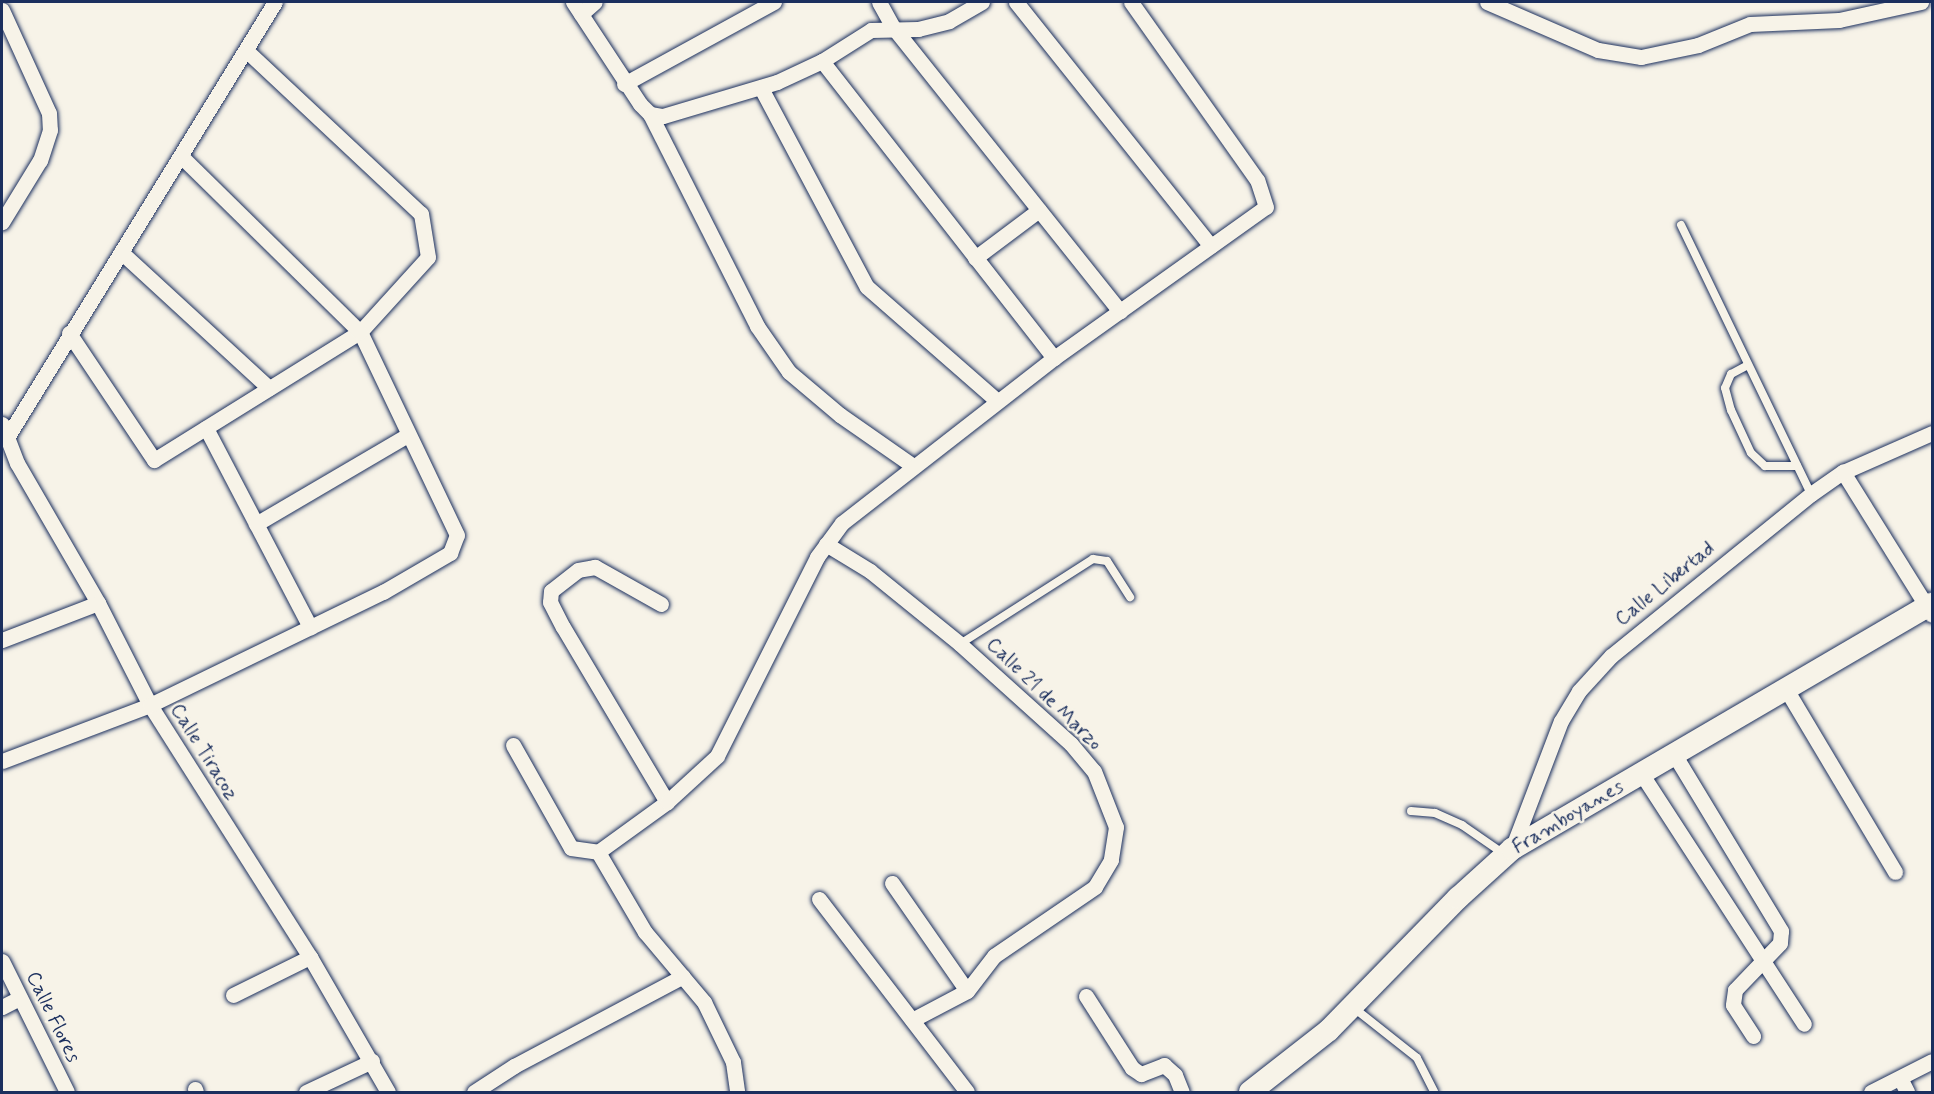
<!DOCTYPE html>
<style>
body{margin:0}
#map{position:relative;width:1934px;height:1094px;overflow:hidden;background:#f7f3e8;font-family:Mynerve,sans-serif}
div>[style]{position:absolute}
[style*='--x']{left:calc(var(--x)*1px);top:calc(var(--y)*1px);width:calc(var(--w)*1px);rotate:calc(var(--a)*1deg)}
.roads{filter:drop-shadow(0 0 2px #1b2f5e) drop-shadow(0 0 2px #1b2f5e)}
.lane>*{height:8px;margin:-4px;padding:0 4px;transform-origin:4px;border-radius:4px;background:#f7f3e8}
.street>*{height:15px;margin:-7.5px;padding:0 7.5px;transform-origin:7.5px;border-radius:7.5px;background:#f7f3e8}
.secondary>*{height:22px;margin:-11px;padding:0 11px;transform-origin:11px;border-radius:11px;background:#f7f3e8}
span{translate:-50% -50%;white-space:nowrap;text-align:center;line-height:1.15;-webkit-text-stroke:5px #f7f3e8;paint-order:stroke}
.street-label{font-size:20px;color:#1b2f5e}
.frame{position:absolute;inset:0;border:3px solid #1b2f5e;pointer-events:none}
</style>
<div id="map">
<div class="roads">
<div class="lane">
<div style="--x:1681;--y:225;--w:299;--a:64.2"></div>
<div style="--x:1748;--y:365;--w:19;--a:152"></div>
<div style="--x:1731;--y:374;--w:15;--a:113"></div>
<div style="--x:1725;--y:388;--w:23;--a:75"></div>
<div style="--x:1731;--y:410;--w:47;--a:65.1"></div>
<div style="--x:1751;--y:453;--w:19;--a:43"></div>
<div style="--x:1765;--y:466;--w:32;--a:0"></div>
<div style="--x:960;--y:644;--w:158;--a:-32.6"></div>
<div style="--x:1093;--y:559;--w:14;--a:8"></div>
<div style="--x:1107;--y:561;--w:43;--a:57.4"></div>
<div style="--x:1411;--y:811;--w:24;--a:5"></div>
<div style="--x:1435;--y:813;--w:30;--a:24"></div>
<div style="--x:1462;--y:825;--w:51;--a:34.6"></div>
<div style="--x:1354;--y:1008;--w:80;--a:38.4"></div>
<div style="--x:1417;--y:1058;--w:38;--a:63"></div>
</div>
<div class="street">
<div style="--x:573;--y:2;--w:122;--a:56.7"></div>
<div style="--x:640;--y:104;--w:14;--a:45"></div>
<div style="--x:650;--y:114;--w:13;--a:9"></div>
<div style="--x:663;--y:116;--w:119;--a:-16.6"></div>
<div style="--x:777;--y:82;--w:50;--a:-25"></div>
<div style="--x:822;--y:61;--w:58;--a:-32.3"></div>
<div style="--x:871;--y:30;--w:47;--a:-1.2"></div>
<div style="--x:918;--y:29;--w:32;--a:-14"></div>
<div style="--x:949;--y:21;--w:38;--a:-30"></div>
<div style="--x:879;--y:2;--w:29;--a:61"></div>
<div style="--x:893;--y:27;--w:364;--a:51.4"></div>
<div style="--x:1016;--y:2;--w:312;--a:51.4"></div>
<div style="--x:1487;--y:2;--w:121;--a:23.4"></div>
<div style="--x:1598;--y:50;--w:44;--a:9.2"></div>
<div style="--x:1641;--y:57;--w:58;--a:-11.9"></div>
<div style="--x:1698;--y:45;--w:56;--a:-22"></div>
<div style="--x:1750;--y:24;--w:89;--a:-2.6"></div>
<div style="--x:1839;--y:20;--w:84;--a:-12.4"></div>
<div style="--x:2;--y:10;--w:113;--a:65.5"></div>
<div style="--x:49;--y:113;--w:17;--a:87"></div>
<div style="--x:50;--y:130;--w:32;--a:108"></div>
<div style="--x:40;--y:160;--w:73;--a:121.5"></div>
<div style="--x:581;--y:14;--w:18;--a:-41"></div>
<div style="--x:822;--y:61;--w:377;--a:52"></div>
<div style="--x:624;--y:84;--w:171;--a:-28.7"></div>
<div style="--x:761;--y:88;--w:225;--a:62"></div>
<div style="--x:867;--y:287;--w:173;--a:41.2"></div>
<div style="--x:650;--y:114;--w:237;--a:63.2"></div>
<div style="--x:757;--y:326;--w:56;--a:55.2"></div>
<div style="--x:789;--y:372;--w:67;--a:40.1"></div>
<div style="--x:840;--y:415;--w:89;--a:34.9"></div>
<div style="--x:121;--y:252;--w:201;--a:42.6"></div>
<div style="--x:975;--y:258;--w:80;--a:-36.9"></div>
<div style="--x:69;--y:333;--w:153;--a:56.2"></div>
<div style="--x:154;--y:460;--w:243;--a:-31.9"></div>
<div style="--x:360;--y:332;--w:101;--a:-47.8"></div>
<div style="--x:428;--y:257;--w:44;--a:-99.2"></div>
<div style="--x:421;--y:214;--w:238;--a:-136.9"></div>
<div style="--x:2;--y:424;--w:42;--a:69"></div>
<div style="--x:17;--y:463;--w:162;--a:59.9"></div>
<div style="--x:98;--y:603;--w:114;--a:63"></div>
<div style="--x:150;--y:705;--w:299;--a:57.6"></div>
<div style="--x:310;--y:957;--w:156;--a:60"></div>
<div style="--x:206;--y:428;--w:225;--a:62.4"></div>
<div style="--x:6;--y:439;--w:513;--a:-58.39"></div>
<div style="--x:1843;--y:472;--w:168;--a:58.1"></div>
<div style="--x:256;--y:524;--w:174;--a:-30.4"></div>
<div style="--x:826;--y:544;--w:52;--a:31.5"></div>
<div style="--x:870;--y:571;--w:116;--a:39"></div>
<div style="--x:960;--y:644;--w:149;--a:42"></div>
<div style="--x:1071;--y:744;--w:35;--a:50"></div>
<div style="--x:1094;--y:771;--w:60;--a:68.6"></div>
<div style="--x:1116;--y:827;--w:33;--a:99"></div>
<div style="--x:1111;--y:860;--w:31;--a:121"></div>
<div style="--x:1095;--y:887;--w:122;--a:145.7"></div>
<div style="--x:994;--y:956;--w:44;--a:127.6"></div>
<div style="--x:967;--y:991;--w:62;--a:152.2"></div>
<div style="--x:661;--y:604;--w:76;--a:-150.7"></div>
<div style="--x:595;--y:567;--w:17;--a:170"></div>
<div style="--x:578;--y:570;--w:34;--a:142"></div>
<div style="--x:551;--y:591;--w:11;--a:95"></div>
<div style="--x:550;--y:602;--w:28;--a:63"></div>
<div style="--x:563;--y:627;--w:204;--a:59.3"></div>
<div style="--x:2;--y:640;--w:103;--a:-21.1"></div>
<div style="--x:1786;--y:689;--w:213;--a:59.2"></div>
<div style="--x:513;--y:745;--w:118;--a:60.6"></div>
<div style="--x:571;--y:848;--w:27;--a:8"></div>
<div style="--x:1674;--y:754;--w:207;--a:58.8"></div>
<div style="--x:1781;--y:931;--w:12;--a:95"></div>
<div style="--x:1780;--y:943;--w:65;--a:133.8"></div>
<div style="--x:1735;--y:990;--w:15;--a:98"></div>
<div style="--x:1733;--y:1005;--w:37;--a:57"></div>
<div style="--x:2;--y:761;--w:158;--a:-20.7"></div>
<div style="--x:150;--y:705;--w:259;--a:-25.9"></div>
<div style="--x:383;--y:592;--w:78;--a:-30.2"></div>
<div style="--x:450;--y:553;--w:19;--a:-69"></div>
<div style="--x:457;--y:535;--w:225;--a:-115.5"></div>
<div style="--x:360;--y:332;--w:251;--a:-135.5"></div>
<div style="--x:1641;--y:773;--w:299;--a:57"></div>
<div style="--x:1512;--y:849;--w:137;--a:-69.1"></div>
<div style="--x:1561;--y:721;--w:35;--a:-59"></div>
<div style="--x:1579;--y:691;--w:47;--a:-47.6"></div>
<div style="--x:1611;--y:656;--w:257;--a:-39"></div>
<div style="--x:1811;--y:494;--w:39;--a:-35"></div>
<div style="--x:1843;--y:472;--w:97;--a:-23.7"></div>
<div style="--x:598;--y:852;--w:85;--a:-35.9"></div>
<div style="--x:667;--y:802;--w:68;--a:-42.6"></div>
<div style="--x:717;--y:756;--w:223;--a:-63.3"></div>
<div style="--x:817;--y:557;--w:42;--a:-53.7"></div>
<div style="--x:842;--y:523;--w:269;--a:-37.9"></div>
<div style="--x:1054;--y:358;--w:260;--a:-35.5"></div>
<div style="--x:1266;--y:207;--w:28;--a:-108"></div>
<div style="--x:1257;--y:180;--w:218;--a:-125.3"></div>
<div style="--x:598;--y:852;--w:93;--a:59.6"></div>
<div style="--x:645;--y:932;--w:92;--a:49.9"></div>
<div style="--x:704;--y:1002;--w:67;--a:64.2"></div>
<div style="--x:733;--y:1062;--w:30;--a:82"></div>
<div style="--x:892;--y:883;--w:131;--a:55.2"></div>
<div style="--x:819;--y:899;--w:243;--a:52.5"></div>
<div style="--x:2;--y:961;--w:146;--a:63.6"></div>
<div style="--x:233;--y:995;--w:86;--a:-26.3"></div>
<div style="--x:1086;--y:996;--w:85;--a:57.4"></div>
<div style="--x:1132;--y:1068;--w:11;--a:34"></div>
<div style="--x:1141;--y:1074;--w:25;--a:-21"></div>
<div style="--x:1164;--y:1065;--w:15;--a:42"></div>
<div style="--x:1175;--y:1075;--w:18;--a:68"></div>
<div style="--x:2;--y:1007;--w:20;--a:-27"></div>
<div style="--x:1900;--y:1078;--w:16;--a:63"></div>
<div style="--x:195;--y:1089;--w:3;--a:72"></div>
<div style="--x:306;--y:1092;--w:73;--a:-25.2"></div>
<div style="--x:474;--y:1092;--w:48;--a:-33"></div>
<div style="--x:514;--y:1066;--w:191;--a:-28"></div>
<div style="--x:1871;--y:1092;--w:68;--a:-26.9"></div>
</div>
<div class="secondary">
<div style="--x:1250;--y:1092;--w:100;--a:-38.1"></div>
<div style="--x:1329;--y:1030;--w:185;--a:-45.7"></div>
<div style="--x:1458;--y:898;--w:73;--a:-42.2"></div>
<div style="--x:1512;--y:849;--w:486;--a:-30.3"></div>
</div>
</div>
<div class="street-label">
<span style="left:1665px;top:584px;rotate:-39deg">Calle Libertad</span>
<span style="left:1044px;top:694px;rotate:44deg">Calle 21 de Marzo</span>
<span style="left:204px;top:752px;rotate:58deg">Calle Tiracoz</span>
<span style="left:1568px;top:817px;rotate:-31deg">Framboyanes</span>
<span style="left:53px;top:1017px;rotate:64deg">Calle Flores</span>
</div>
<div class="frame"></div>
</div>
